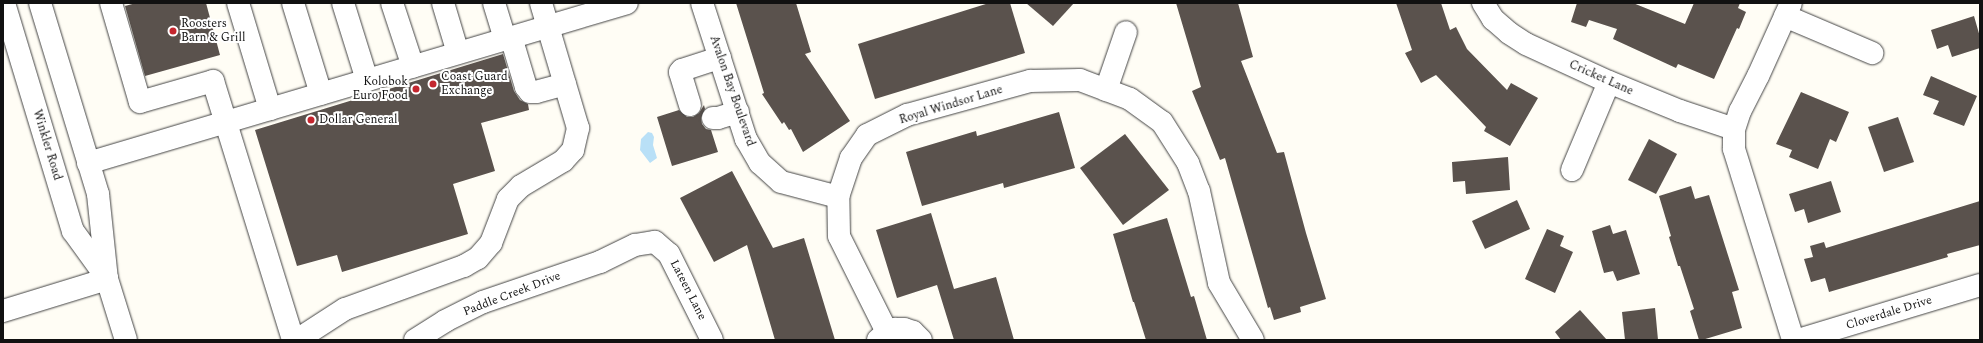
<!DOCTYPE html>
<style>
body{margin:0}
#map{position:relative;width:1983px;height:343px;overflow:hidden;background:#fffdf5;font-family:Spectral,serif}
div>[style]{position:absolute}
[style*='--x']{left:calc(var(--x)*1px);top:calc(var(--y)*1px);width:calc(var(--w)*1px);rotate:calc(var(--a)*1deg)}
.water>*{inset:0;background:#b9e0f7}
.building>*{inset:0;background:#5a524d}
.roads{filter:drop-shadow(0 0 1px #444) drop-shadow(0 0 1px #444)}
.minor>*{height:22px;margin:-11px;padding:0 11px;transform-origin:11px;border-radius:11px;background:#fff}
.dots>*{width:11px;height:11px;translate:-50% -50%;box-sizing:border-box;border:2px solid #fff;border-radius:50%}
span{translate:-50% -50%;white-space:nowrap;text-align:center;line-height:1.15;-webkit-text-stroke:4px #fff;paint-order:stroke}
.poi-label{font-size:12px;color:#111}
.left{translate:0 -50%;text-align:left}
.right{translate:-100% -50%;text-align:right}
.street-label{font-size:12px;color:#111}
.frame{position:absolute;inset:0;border:4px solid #111;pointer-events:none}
</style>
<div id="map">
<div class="water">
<div style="clip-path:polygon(648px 132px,652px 133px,654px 137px,653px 145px,657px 158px,650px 163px,640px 150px,641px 139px)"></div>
</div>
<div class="building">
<div style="clip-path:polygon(136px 3px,206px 3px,220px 55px,145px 76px,125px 6px)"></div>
<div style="clip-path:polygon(736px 3px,796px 3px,811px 52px,805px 54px,850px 121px,803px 152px,791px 129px,789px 130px,784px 122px,782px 124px,762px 94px,764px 93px)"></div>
<div style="clip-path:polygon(989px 3px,1010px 3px,1025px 53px,875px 99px,858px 44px)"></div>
<div style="clip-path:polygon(1026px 3px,1074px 3px,1053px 26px)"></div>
<div style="clip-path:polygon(1176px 3px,1238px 3px,1253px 57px,1241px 61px,1277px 153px,1284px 152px,1306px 233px,1326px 299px,1300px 307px,1301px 312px,1274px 320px,1270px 307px,1268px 308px,1225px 158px,1220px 160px,1192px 91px,1201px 87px)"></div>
<div style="clip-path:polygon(1396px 3px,1441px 3px,1450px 30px,1456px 27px,1467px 49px,1507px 90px,1511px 83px,1538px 98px,1510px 146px,1484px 131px,1486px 127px,1436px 75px,1421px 83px,1405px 53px,1412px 50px)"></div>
<div style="clip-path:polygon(1577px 3px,1633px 3px,1685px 24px,1694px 3px,1740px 3px,1738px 8px,1746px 12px,1739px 29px,1737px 28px,1714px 79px,1678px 64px,1676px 68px,1613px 39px,1617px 29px,1589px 20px,1586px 27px,1571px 22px)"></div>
<div style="clip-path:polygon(1974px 16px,1980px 37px,1980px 48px,1952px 57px,1948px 45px,1937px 49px,1931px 30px)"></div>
<div style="clip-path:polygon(503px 54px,514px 91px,520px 100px,528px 104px,529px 110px,481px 123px,495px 171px,453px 184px,468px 234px,342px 272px,337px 255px,297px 266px,255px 130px)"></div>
<div style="clip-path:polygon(1931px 76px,1977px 96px,1964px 126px,1933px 114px,1939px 101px,1923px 95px)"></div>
<div style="clip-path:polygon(1801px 92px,1849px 112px,1836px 142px,1830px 139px,1818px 169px,1789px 157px,1792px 150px,1776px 144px)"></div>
<div style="clip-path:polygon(704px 105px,705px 109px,701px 118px,702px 124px,706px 129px,711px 130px,718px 152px,672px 166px,657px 117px,679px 110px,687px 117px,693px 117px,699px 113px)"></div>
<div style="clip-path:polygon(1059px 112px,1075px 168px,1004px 188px,1003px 183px,922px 206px,906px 152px,976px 131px,977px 136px)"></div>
<div style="clip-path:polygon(1898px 117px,1914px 162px,1884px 172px,1868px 127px)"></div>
<div style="clip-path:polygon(1125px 134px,1169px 190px,1123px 225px,1080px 168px)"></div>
<div style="clip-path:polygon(1649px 139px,1677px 154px,1656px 194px,1628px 180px)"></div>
<div style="clip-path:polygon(1508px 157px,1510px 190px,1466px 194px,1465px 181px,1453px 182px,1452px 162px)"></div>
<div style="clip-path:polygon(732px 171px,773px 248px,804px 238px,835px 340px,775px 340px,747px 245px,714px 262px,680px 198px)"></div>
<div style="clip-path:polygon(1831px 181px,1841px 212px,1808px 223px,1804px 209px,1795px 212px,1789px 194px)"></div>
<div style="clip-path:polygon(1691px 186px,1695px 199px,1709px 195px,1739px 290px,1732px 292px,1742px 328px,1702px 340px,1699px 340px,1690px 311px,1694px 309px,1680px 266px,1678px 266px,1669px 237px,1671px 236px,1659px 196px)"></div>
<div style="clip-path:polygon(1517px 200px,1530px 229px,1485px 249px,1472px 221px)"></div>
<div style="clip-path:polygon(1980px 201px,1980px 245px,1947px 254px,1948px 257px,1829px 292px,1825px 278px,1811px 282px,1804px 259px,1813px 257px,1810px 246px,1824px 242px,1826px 248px)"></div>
<div style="clip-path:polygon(931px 213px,954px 289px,996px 277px,1014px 340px,954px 340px,937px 285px,897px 298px,876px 230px)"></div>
<div style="clip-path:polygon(1167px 218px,1191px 297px,1194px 296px,1207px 340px,1146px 340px,1134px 302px,1133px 302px,1113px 234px)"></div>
<div style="clip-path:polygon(1610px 225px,1613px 234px,1626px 230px,1640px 274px,1617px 281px,1613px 271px,1604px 273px,1592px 231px)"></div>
<div style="clip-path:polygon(1547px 229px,1564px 236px,1560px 246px,1573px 252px,1555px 293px,1525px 279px)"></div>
<div style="clip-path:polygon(1655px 308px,1658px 340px,1625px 340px,1622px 312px)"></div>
<div style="clip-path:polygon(1580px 310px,1607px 340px,1561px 340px,1555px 332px)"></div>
</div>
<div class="roads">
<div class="minor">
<div style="--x:4;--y:3;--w:238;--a:73.2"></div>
<div style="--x:73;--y:231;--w:58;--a:54.1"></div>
<div style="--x:40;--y:3;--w:200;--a:73.1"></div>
<div style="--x:98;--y:194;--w:85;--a:84"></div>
<div style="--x:107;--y:279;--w:64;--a:72.7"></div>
<div style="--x:111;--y:3;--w:103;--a:73.7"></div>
<div style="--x:140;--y:102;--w:76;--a:-16"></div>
<div style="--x:213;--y:81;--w:271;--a:72.8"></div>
<div style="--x:238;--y:3;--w:111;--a:73.2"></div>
<div style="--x:293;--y:3;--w:95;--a:72.9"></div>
<div style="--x:343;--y:3;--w:81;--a:72.7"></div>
<div style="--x:392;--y:3;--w:67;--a:71.8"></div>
<div style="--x:443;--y:3;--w:52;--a:73.3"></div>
<div style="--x:494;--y:3;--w:38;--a:73"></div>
<div style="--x:702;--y:3;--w:143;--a:72.1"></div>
<div style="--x:746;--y:139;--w:28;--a:60"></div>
<div style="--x:760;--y:163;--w:28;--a:42"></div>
<div style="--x:781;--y:182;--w:59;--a:14.7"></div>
<div style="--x:1483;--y:3;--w:19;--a:58"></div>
<div style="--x:1493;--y:19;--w:21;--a:41"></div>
<div style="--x:1509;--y:33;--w:20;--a:33"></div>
<div style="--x:1526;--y:44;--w:91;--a:24.6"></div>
<div style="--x:1609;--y:82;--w:77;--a:22.2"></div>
<div style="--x:1680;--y:111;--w:57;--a:18.4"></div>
<div style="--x:1791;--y:3;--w:80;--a:114.3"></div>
<div style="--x:1758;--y:76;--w:39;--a:117"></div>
<div style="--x:1740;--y:111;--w:19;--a:108"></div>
<div style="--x:1734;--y:129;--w:20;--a:90"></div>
<div style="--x:1734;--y:149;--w:200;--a:72.8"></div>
<div style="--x:1785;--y:16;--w:95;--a:23"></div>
<div style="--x:511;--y:37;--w:52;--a:73.3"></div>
<div style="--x:526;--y:87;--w:6;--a:51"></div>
<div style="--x:530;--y:92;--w:6;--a:0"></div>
<div style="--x:536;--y:92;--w:30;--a:-15"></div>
<div style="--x:1106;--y:90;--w:61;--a:-71"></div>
<div style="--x:690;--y:105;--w:34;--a:-107"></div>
<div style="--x:680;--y:72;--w:3;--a:-45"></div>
<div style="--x:682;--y:70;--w:40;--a:-18"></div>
<div style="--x:713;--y:118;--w:5;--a:0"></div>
<div style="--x:718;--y:118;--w:21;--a:-17"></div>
<div style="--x:88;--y:163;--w:562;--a:-16.53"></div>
<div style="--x:1572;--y:170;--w:95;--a:-67.2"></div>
<div style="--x:3;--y:311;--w:109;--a:-17.1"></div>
<div style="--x:887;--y:332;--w:107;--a:-116.6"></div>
<div style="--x:839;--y:236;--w:39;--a:-91"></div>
<div style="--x:838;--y:197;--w:41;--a:-71.6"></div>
<div style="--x:851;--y:158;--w:28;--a:-55"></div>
<div style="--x:867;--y:135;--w:45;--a:-26.6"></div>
<div style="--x:907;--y:115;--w:128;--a:-15.5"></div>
<div style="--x:1030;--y:81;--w:50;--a:-1.1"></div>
<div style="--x:1080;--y:80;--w:53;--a:20.8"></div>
<div style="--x:1130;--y:99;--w:39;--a:36"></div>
<div style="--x:1162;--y:122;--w:49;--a:57.6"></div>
<div style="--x:1188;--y:163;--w:30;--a:69"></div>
<div style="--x:1199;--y:191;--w:94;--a:77.7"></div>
<div style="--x:1219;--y:283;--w:66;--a:59.2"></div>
<div style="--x:297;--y:340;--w:57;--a:-32.9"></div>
<div style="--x:345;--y:309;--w:127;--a:-19.9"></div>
<div style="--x:464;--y:266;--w:16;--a:-30"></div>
<div style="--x:478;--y:258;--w:20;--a:-49"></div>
<div style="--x:491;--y:243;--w:47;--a:-68.9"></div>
<div style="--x:508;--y:199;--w:18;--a:-45"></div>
<div style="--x:521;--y:186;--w:49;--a:-30.8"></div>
<div style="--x:563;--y:161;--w:15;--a:-48"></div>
<div style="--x:573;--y:150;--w:23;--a:-77"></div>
<div style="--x:578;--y:128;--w:130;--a:-106.5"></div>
<div style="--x:415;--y:340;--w:36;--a:-32"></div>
<div style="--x:445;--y:321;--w:42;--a:-26.6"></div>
<div style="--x:483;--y:302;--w:124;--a:-18.9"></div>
<div style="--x:600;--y:262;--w:39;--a:-26"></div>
<div style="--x:635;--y:245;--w:20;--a:-9"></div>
<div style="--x:655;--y:242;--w:18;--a:41"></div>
<div style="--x:669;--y:254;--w:96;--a:63.4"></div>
<div style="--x:878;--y:340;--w:12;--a:-42"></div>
<div style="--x:887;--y:332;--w:9;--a:-21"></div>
<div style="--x:895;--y:329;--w:9;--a:0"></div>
<div style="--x:904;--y:329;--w:9;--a:18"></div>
<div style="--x:913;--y:332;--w:11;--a:45"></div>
<div style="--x:1798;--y:340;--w:190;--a:-16.8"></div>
</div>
</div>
<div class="dots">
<div style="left:173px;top:31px;background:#c4262e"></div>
<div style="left:433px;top:84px;background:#c4262e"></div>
<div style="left:416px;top:89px;background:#c4262e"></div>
<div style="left:311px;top:120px;background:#c4262e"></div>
</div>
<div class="poi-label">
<span class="left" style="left:181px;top:31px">Roosters<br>Barn &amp; Grill</span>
<span class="left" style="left:441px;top:84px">Coast Guard<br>Exchange</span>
<span class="right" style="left:408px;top:89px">Kolobok<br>Euro Food</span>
<span class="left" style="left:319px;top:120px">Dollar General</span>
</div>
<div class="street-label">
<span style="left:1601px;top:78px;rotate:24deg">Cricket Lane</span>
<span style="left:732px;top:91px;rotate:71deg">Avalon Bay Boulevard</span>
<span style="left:951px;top:105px;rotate:-17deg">Royal Windsor Lane</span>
<span style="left:47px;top:145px;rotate:73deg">Winkler Road</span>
<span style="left:688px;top:290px;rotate:63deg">Lateen Lane</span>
<span style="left:512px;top:294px;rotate:-21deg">Paddle Creek Drive</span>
<span style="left:1889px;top:313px;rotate:-17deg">Cloverdale Drive</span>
</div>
<div class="frame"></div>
</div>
